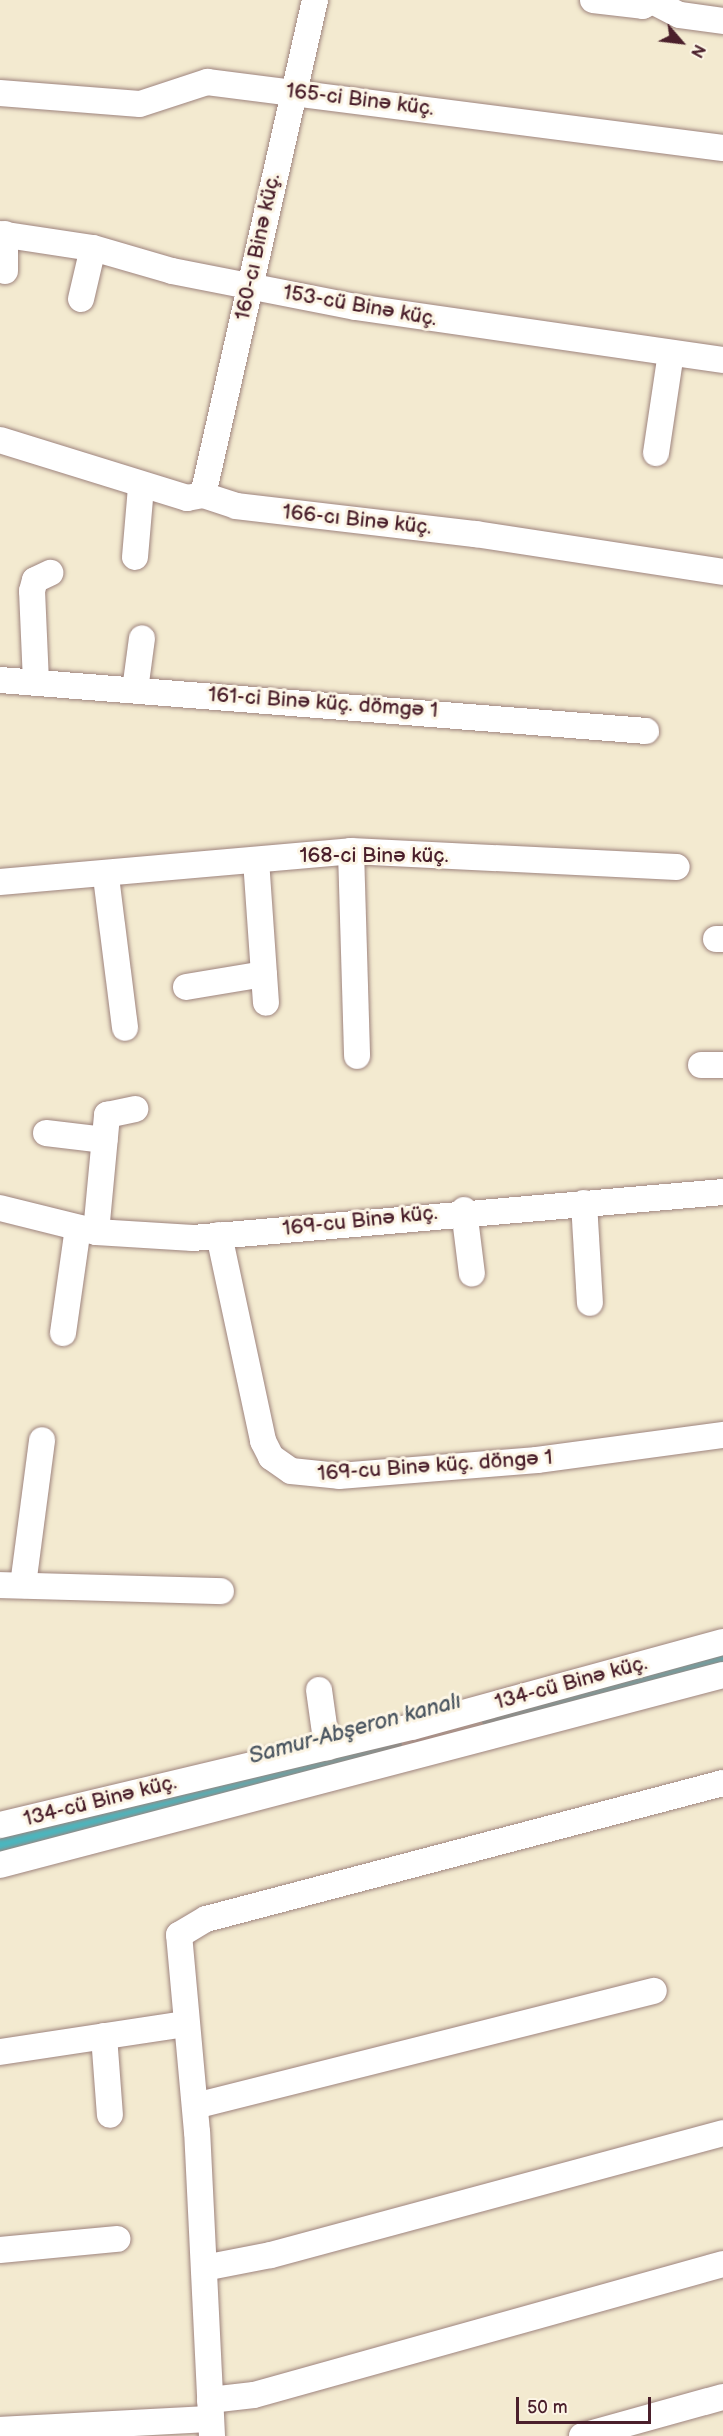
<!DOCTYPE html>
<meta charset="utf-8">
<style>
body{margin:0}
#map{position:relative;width:723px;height:2436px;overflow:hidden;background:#f3ead0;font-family:"Balsamiq Sans",sans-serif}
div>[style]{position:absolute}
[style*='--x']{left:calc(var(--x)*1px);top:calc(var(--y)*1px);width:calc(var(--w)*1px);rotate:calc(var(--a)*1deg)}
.canal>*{height:20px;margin:-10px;padding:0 10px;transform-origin:10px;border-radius:10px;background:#49b8c1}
.roads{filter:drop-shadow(0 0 2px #9e847e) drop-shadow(0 0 2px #9e847e)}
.minor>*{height:26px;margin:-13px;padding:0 13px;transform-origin:13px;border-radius:13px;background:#fff}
span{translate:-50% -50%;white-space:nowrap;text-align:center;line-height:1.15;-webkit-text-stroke:6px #fcf5e5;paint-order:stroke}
.street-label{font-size:21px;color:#4a1f2b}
.water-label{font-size:22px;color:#4a5560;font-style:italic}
.north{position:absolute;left:651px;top:12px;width:60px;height:60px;-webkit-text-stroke:4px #fcf5e5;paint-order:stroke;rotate:118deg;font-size:16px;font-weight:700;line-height:24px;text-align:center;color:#4a1f2b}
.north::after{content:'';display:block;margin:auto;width:21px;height:27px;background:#4a1f2b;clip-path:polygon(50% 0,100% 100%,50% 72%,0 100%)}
.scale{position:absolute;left:516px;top:2397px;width:135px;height:27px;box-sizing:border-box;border:3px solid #4a1f2b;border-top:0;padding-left:8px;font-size:18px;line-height:21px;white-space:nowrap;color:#4a1f2b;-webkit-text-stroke:4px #fcf5e5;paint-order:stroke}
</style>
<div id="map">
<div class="canal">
<div style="--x:491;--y:1718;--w:240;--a:-14.5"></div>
<div style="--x:0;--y:1847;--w:405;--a:-14.7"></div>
</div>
<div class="roads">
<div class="minor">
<div style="--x:593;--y:0;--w:50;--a:6.8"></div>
<div style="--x:643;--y:6;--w:10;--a:-29"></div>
<div style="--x:652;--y:1;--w:31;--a:27"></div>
<div style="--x:680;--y:15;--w:43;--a:7.9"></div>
<div style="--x:0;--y:93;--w:140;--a:4.5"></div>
<div style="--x:140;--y:104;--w:71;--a:-18.2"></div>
<div style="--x:207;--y:82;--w:520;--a:7.29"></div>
<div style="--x:0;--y:234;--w:94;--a:8.6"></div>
<div style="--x:93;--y:248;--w:82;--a:16.2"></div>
<div style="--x:172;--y:271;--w:187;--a:11.1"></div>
<div style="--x:356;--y:307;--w:371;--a:8.2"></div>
<div style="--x:5;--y:271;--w:37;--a:-90"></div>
<div style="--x:81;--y:299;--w:52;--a:-76.8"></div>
<div style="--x:0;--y:440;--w:196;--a:17.2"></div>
<div style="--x:187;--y:498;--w:16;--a:-11"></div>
<div style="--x:203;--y:495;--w:35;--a:18"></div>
<div style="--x:236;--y:506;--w:242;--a:6.7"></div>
<div style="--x:476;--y:534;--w:250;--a:8.7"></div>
<div style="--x:656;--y:453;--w:101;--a:-81.5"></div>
<div style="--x:203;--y:495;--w:508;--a:-77.25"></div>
<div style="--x:135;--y:557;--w:70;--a:-85.1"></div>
<div style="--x:0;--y:680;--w:648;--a:4.51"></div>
<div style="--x:36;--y:682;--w:91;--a:-92.5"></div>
<div style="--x:32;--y:591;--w:11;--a:-75"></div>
<div style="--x:35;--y:580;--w:17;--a:-25"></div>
<div style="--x:135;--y:690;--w:52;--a:-82.3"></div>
<div style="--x:351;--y:851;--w:205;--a:88.3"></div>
<div style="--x:256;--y:860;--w:143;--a:86"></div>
<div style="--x:106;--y:877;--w:152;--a:82.8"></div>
<div style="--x:0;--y:882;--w:352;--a:-5"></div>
<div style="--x:351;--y:851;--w:326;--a:2.8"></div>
<div style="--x:716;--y:939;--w:7;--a:0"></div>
<div style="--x:186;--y:987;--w:79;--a:-9.5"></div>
<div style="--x:701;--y:1065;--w:22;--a:0"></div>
<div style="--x:46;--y:1133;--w:59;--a:6.8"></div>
<div style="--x:584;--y:1203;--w:100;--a:86.6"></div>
<div style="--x:0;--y:1208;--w:99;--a:14"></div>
<div style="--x:96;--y:1232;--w:97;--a:3.5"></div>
<div style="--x:193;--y:1238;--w:532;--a:-4.96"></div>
<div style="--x:464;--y:1210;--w:64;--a:82.9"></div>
<div style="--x:96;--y:1232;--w:118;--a:-84.6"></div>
<div style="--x:107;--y:1115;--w:29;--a:-12"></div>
<div style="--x:219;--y:1235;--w:211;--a:77.9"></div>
<div style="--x:263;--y:1441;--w:18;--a:63"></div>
<div style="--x:271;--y:1457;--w:24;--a:35"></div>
<div style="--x:291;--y:1471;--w:48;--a:5.9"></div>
<div style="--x:339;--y:1476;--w:199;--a:-4.6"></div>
<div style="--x:537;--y:1460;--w:188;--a:-7.7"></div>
<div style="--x:63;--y:1333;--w:106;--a:-81.9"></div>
<div style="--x:0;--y:1585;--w:221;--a:1.6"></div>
<div style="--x:23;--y:1585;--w:146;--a:-82.5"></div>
<div style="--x:319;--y:1690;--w:58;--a:82"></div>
<div style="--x:0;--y:1825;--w:423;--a:-13.4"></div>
<div style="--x:412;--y:1727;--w:322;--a:-15.3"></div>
<div style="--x:0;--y:1865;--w:748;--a:-14.72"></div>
<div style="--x:104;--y:2036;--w:79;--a:85.7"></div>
<div style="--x:0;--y:2052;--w:188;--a:-8.6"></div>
<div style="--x:195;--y:2106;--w:473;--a:-14.1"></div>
<div style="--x:0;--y:2250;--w:118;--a:-5.4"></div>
<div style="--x:204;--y:2268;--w:68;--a:-11"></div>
<div style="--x:271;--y:2255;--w:468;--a:-15.1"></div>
<div style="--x:210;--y:2400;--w:44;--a:-6.5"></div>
<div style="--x:254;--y:2395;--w:487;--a:-15.6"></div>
<div style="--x:0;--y:2430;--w:210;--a:-3"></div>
<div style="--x:212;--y:2436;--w:304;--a:-92.8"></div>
<div style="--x:197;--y:2132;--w:198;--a:-95.2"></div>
<div style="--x:179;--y:1935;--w:31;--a:-31"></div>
<div style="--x:206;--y:1919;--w:535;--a:-14.74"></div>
<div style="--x:582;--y:2436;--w:146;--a:-15.5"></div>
</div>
</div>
<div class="street-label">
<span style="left:360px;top:100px;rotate:7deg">165-ci Binə küç.</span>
<span style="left:258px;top:247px;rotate:-78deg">160-cı Binə küç.</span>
<span style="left:360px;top:306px;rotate:10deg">153-cü Binə küç.</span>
<span style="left:357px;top:520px;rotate:6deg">166-cı Binə küç.</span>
<span style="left:323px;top:703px;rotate:4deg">161-ci Binə küç. dömgə 1</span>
<span style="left:374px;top:856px">168-ci Binə küç.</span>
<span style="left:360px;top:1221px;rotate:-6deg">169-cu Binə küç.</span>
<span style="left:435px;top:1466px;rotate:-4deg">169-cu Binə küç. döngə 1</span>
<span style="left:571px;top:1683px;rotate:-15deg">134-cü Binə küç.</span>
<span style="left:100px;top:1801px;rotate:-14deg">134-cü Binə küç.</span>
</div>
<div class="water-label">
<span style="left:355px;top:1729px;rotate:-15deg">Samur-Abşeron kanalı</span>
</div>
<div class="north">N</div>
<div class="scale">50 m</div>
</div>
